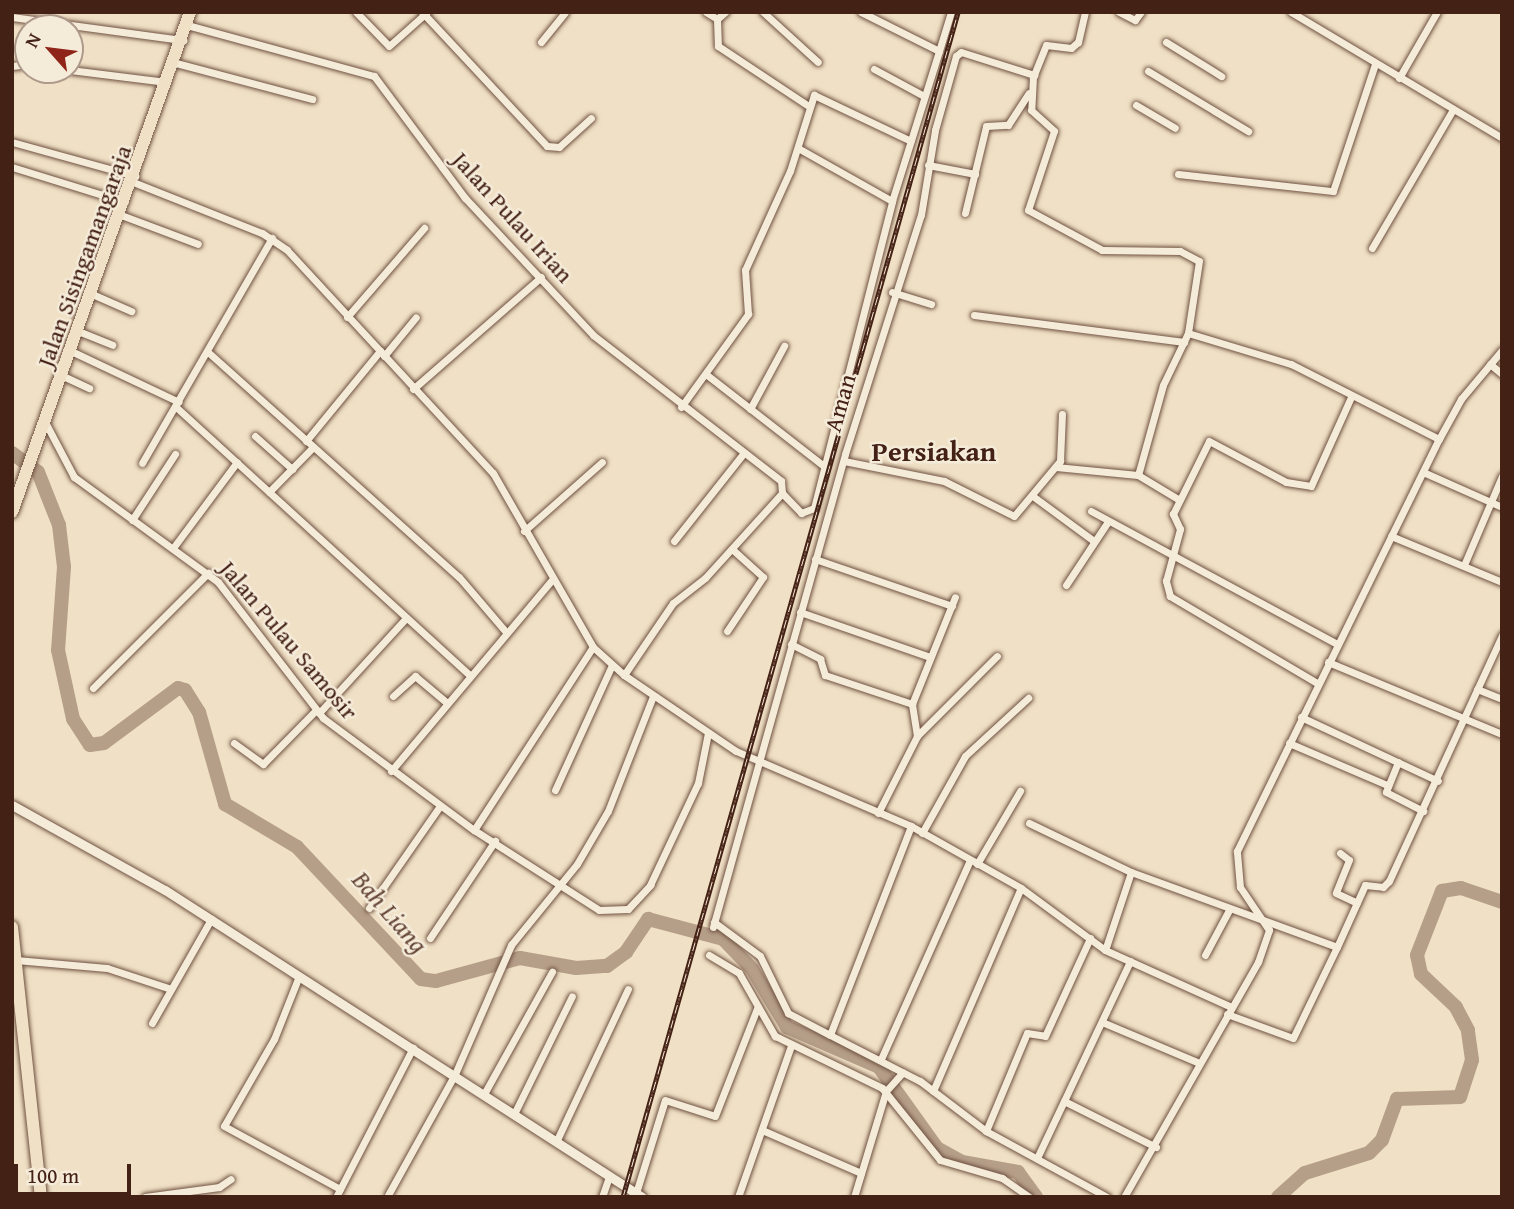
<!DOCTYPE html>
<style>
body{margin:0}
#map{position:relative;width:1514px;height:1209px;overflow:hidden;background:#f0e0c5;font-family:"Gentium Book Plus",serif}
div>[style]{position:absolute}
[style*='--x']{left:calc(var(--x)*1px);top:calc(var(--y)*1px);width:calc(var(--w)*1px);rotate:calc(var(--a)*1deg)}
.river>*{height:14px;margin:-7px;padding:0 7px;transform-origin:7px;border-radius:7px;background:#b69f89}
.roads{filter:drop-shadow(0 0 2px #6f5141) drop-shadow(0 0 2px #6f5141)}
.minor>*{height:7px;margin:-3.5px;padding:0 3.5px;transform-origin:3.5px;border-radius:3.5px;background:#f5ebd9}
.tertiary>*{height:9px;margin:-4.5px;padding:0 4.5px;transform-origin:4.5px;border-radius:4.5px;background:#f5ebd9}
.trunk>*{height:12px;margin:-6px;padding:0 6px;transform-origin:6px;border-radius:6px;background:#f0e0c5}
.rail>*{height:5px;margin-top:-2.5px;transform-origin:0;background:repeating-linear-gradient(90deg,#f5ebd9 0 8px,#442115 0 16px);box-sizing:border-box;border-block:2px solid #442115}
span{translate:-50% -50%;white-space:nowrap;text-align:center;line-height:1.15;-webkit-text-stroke:5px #f5ebd9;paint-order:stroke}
.street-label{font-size:24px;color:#442115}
.water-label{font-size:26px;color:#664738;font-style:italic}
.quarter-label{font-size:28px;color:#442115;font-weight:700}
.frame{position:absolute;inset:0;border:14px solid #442115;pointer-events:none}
.north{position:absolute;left:14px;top:14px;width:70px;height:70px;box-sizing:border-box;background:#f5ebd9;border:2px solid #ae9a8b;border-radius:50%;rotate:298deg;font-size:19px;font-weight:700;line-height:28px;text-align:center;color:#442115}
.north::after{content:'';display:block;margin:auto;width:24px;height:32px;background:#8f2418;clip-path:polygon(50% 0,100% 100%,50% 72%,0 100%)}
.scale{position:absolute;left:14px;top:1164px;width:117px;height:32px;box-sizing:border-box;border:4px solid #442115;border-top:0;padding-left:9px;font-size:21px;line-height:24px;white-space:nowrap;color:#442115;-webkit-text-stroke:5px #f5ebd9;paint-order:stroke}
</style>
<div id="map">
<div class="river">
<div style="--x:12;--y:453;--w:32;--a:36"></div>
<div style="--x:38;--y:472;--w:57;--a:68.4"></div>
<div style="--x:59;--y:525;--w:42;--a:83.2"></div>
<div style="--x:64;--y:567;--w:83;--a:94.1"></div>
<div style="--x:58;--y:650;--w:71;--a:77.7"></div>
<div style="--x:73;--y:719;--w:31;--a:57"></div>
<div style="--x:90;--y:745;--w:14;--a:-8"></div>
<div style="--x:104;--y:743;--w:92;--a:-36.6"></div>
<div style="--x:178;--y:688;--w:7;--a:16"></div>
<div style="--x:185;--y:690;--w:26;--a:58"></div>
<div style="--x:199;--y:712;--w:96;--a:74.2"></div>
<div style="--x:225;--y:804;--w:84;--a:30.8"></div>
<div style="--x:297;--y:847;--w:181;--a:46.8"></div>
<div style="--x:421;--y:979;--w:15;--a:8"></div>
<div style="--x:436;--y:981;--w:87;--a:-15.3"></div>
<div style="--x:520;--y:958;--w:57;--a:10.1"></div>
<div style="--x:576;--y:968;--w:31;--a:-4"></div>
<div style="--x:607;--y:966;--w:24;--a:-36"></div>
<div style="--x:626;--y:952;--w:40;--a:-56"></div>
<div style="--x:648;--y:919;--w:78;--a:14.9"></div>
<div style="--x:723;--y:939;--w:42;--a:46"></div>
<div style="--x:752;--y:969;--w:68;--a:58.9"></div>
<div style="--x:787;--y:1027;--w:100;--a:23.5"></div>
<div style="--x:879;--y:1067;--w:100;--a:54.4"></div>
<div style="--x:937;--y:1148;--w:29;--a:29"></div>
<div style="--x:962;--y:1162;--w:57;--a:10.1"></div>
<div style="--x:1018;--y:1172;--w:31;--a:54"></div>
<div style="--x:1278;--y:1197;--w:36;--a:-42"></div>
<div style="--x:1305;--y:1173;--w:67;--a:-17.4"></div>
<div style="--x:1369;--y:1153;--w:18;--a:-45"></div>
<div style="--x:1382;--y:1140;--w:44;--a:-69.9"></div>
<div style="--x:1397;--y:1099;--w:63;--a:-1.8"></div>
<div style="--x:1460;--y:1097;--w:39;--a:-72"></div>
<div style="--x:1472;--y:1060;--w:30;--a:-98"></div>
<div style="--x:1468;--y:1030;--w:26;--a:-118"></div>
<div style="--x:1456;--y:1007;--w:48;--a:-136.7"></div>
<div style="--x:1421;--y:974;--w:19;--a:-102"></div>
<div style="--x:1417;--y:955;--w:69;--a:-68.7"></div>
<div style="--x:1442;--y:891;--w:19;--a:-9"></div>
<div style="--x:1461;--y:888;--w:43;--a:18.9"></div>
</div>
<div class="roads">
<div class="minor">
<div style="--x:356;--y:12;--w:47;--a:45.9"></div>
<div style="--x:389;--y:46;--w:50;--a:-41.7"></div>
<div style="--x:422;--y:12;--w:183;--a:47"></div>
<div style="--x:547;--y:146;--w:12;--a:5"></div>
<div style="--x:559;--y:147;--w:43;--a:-42.2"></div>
<div style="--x:706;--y:12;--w:13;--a:32"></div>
<div style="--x:717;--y:19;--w:11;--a:-41"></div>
<div style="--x:763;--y:12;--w:74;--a:42.3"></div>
<div style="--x:861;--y:12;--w:87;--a:26.6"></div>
<div style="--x:939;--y:51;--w:41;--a:-72.9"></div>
<div style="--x:1085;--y:12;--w:31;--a:103"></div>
<div style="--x:1078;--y:42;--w:9;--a:139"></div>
<div style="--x:1071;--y:48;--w:25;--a:-173"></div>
<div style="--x:1046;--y:45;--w:35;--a:112"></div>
<div style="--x:1033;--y:77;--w:33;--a:93"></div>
<div style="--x:1031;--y:110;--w:31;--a:42"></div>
<div style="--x:1054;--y:131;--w:83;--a:108.2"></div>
<div style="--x:1028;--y:210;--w:84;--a:28.4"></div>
<div style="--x:1102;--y:250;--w:78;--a:0.7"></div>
<div style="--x:1180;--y:251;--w:21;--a:28"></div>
<div style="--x:1199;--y:261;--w:73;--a:98.7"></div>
<div style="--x:1188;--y:333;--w:58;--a:115.7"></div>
<div style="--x:1163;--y:385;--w:93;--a:105.5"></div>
<div style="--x:1119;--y:12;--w:18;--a:27"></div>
<div style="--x:1135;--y:20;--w:10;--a:-53"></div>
<div style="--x:1291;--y:12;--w:246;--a:30.8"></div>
<div style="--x:12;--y:17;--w:173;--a:7.7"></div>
<div style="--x:717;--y:19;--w:27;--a:88"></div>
<div style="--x:718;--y:46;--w:107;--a:33.5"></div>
<div style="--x:187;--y:25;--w:194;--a:15.3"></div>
<div style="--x:374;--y:76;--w:152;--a:53.3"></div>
<div style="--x:465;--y:198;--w:187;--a:46.9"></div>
<div style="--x:593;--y:335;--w:238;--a:37.8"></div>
<div style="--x:781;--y:481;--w:12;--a:85"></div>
<div style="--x:541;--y:42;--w:38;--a:-51"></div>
<div style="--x:1166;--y:42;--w:65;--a:31.7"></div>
<div style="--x:176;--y:63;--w:141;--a:14.8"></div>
<div style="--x:12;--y:66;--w:16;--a:-7"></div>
<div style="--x:874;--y:69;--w:57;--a:28.4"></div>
<div style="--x:70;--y:70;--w:97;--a:7.1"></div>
<div style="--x:1148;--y:71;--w:117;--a:31"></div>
<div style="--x:1399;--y:78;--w:76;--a:-60.1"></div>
<div style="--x:1136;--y:105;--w:45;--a:30.5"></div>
<div style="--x:12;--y:142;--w:128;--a:15.5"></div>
<div style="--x:928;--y:165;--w:48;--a:10.8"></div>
<div style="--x:12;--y:167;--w:118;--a:17.2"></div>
<div style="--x:1178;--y:174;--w:156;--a:6.3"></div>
<div style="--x:1333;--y:191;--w:134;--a:-71.7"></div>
<div style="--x:133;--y:182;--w:139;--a:21.6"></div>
<div style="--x:262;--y:233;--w:30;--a:34"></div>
<div style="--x:287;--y:250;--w:304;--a:47.3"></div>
<div style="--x:493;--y:473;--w:201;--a:60.1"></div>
<div style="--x:593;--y:647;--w:42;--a:42.1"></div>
<div style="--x:624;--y:675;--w:135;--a:34.2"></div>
<div style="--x:736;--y:751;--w:190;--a:23.2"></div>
<div style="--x:911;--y:826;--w:126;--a:29.4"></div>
<div style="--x:1021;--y:888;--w:104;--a:36.4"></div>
<div style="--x:1105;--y:950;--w:138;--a:24.3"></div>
<div style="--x:892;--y:201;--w:157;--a:-72.6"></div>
<div style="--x:965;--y:213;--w:89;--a:-76.4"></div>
<div style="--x:986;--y:126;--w:22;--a:-3"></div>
<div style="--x:1008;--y:125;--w:38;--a:-57"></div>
<div style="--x:121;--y:215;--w:82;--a:20.6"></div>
<div style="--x:1372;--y:248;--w:159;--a:-59.7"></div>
<div style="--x:892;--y:292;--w:41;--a:17.1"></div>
<div style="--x:92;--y:294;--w:43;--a:23.6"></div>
<div style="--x:974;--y:315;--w:212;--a:7.3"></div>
<div style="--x:347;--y:317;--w:118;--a:-49.1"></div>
<div style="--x:78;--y:331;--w:37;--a:22"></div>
<div style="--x:1188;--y:333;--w:108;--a:16.8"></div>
<div style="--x:1291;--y:364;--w:166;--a:26.9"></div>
<div style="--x:71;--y:351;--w:119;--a:25.3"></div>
<div style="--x:209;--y:353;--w:336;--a:41.9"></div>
<div style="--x:459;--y:577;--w:72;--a:49.5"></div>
<div style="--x:384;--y:356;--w:50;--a:-50.6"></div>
<div style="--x:1490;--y:364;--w:16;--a:40"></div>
<div style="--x:707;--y:375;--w:148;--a:37.9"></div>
<div style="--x:63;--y:376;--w:29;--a:25"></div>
<div style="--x:413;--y:389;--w:170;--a:-41.2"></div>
<div style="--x:176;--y:407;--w:398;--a:42.4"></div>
<div style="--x:681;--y:407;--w:115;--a:-54.2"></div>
<div style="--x:748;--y:314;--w:44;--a:-93.9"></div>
<div style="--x:745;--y:270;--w:109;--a:-65.6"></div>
<div style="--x:790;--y:171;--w:80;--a:-72.5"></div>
<div style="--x:814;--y:95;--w:107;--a:25.4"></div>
<div style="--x:750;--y:409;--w:72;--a:-61.6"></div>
<div style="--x:45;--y:422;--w:62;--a:62.2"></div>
<div style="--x:74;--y:477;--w:178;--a:36.1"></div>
<div style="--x:218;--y:582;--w:172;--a:52.3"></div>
<div style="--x:323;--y:718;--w:188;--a:36.6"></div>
<div style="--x:474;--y:830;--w:148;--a:32.6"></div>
<div style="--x:599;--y:910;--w:29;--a:-2"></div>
<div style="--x:628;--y:909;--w:33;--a:-47"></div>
<div style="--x:650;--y:885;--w:113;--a:-64.8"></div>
<div style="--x:698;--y:783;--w:51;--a:-78.7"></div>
<div style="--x:255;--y:436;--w:50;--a:41.7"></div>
<div style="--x:306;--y:441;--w:117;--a:-50.6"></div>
<div style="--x:844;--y:461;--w:102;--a:11.3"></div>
<div style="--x:944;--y:481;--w:78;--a:26.6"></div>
<div style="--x:1014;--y:516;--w:72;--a:-50.1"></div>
<div style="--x:1060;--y:461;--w:47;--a:-87.6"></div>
<div style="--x:142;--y:463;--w:260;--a:-60"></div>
<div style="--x:1056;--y:467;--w:82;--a:5.6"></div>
<div style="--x:1138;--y:475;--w:47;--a:31"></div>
<div style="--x:1423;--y:472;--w:86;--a:23.9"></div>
<div style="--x:269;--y:492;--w:63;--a:-45.6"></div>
<div style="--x:782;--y:493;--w:28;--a:46"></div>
<div style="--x:801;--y:513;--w:14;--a:-21"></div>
<div style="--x:814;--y:508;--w:317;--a:-75.7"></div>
<div style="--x:892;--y:201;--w:108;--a:-150.6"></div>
<div style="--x:1034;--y:497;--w:74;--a:36.3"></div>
<div style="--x:1091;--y:511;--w:280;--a:28.4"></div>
<div style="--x:132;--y:520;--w:79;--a:-56.9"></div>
<div style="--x:524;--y:531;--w:104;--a:-41.5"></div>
<div style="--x:1391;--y:536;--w:120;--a:22.5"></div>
<div style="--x:674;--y:541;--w:111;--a:-51.6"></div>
<div style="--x:173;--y:548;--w:107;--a:-53.3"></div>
<div style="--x:815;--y:559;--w:145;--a:18.9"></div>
<div style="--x:1464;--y:565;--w:97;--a:-66.9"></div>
<div style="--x:1066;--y:585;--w:74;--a:-56.5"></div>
<div style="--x:800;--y:612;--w:138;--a:19.1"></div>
<div style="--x:727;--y:631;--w:65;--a:-56.3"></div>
<div style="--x:763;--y:577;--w:42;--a:-137.9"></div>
<div style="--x:791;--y:644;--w:33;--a:27"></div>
<div style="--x:820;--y:659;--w:17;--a:73"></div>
<div style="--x:825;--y:675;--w:92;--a:18.4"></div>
<div style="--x:1328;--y:662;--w:188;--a:22.5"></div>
<div style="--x:624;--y:675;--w:87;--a:-55.8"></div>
<div style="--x:673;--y:603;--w:41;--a:-38"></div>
<div style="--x:705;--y:578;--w:115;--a:-47.8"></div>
<div style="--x:1317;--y:683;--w:171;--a:-149.4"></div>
<div style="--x:1170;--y:596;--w:16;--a:-105"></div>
<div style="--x:1166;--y:581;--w:54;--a:-74.9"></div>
<div style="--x:1180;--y:529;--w:17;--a:-115"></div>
<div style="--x:1173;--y:514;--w:81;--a:-63.7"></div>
<div style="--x:1209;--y:441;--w:87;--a:28"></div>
<div style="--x:1286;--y:482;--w:25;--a:9"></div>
<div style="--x:1311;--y:486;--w:98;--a:-65.8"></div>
<div style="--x:93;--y:688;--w:163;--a:-45"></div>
<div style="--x:1477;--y:689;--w:27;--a:22"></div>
<div style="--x:393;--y:696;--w:30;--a:-42"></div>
<div style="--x:415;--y:676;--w:40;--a:40"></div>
<div style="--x:319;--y:713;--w:129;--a:-47.5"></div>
<div style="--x:1301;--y:717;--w:151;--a:25"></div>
<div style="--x:917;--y:736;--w:32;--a:-99"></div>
<div style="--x:912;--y:704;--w:115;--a:-68.1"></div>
<div style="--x:234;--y:743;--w:36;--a:36"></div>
<div style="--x:263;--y:764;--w:76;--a:-45.5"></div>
<div style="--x:1289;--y:743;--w:107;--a:23.2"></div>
<div style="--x:1398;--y:762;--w:32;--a:112"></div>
<div style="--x:1386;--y:792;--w:42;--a:27.2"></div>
<div style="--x:391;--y:771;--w:248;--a:-49.9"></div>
<div style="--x:555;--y:790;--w:137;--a:-65.5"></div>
<div style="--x:878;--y:813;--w:86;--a:-63.1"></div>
<div style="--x:917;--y:736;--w:113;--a:-45"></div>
<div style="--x:1029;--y:823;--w:113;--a:25.7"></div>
<div style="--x:1131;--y:872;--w:82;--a:108.4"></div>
<div style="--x:911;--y:826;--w:224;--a:111.2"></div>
<div style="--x:830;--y:1035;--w:101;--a:27.1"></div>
<div style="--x:920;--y:1081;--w:83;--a:37.1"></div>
<div style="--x:986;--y:1131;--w:138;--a:28.6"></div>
<div style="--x:474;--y:830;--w:218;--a:-57"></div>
<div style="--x:922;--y:833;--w:88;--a:-60.8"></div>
<div style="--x:965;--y:756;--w:86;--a:-42.6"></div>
<div style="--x:1340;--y:853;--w:11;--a:38"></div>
<div style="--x:1349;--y:860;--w:35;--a:112"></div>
<div style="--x:1336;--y:893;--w:23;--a:25"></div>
<div style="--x:977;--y:864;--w:85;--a:-59.5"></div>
<div style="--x:1131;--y:872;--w:219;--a:20"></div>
<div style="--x:1337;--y:947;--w:68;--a:-65.7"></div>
<div style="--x:1365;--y:885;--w:18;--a:6"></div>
<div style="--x:1383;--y:887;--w:8;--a:-45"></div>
<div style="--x:1389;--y:881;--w:271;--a:-65.3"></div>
<div style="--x:369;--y:908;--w:124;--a:-55.2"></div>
<div style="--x:714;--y:922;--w:57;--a:36.5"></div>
<div style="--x:760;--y:956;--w:64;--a:63.8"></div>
<div style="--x:788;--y:1013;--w:47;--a:27.6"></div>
<div style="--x:713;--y:927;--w:491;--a:-74.4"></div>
<div style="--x:845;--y:454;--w:251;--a:-72.4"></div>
<div style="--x:921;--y:215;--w:86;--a:-80.6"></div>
<div style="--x:935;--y:130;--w:77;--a:-74.2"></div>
<div style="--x:956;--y:56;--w:6;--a:-39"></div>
<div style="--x:961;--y:52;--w:77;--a:17.5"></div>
<div style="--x:430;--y:938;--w:117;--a:-56.2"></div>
<div style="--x:709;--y:955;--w:35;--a:31"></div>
<div style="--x:739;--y:973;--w:73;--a:60.3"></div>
<div style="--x:775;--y:1036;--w:119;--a:25.9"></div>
<div style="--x:882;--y:1088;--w:92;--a:51.1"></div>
<div style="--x:940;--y:1160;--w:65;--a:16.2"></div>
<div style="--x:1002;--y:1178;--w:33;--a:35"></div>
<div style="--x:1205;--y:955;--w:51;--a:-61.9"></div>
<div style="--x:16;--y:960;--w:91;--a:5"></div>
<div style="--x:107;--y:968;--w:67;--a:18.2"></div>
<div style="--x:299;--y:976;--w:68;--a:111.6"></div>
<div style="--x:274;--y:1039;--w:100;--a:119.9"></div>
<div style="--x:224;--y:1126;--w:132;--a:28.5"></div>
<div style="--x:1227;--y:1014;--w:70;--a:20"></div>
<div style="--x:1293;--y:1038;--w:101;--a:-64.2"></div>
<div style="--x:1102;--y:1022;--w:103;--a:22.8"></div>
<div style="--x:152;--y:1023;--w:120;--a:-60.4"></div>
<div style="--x:881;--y:1059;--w:218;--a:-65.9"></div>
<div style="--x:933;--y:1091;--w:221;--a:-66.6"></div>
<div style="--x:484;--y:1094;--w:140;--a:-60.9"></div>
<div style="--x:1064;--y:1101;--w:103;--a:26.6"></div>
<div style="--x:514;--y:1114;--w:131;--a:-63.8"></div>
<div style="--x:762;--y:1130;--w:108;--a:23.5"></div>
<div style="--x:986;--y:1131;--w:106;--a:-67.3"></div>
<div style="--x:1027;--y:1033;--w:18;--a:9"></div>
<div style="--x:1045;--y:1036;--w:108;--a:-65.3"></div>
<div style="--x:556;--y:1142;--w:169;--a:-64.8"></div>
<div style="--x:1037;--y:1158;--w:218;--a:-64.7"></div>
<div style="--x:636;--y:1193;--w:97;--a:-72.7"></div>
<div style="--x:665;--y:1100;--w:52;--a:17.7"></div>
<div style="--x:715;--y:1116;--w:116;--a:-68.7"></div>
<div style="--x:388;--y:1195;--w:138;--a:-61"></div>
<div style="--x:455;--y:1074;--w:141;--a:-66.5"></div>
<div style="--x:511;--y:945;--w:104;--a:-50.8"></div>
<div style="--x:577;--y:864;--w:61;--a:-59.7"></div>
<div style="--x:608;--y:811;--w:123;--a:-68.6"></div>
<div style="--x:145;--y:1197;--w:75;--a:-7.7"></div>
<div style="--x:219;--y:1187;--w:14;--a:-34"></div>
<div style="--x:336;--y:1197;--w:168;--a:-62.7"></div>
<div style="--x:602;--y:1197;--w:21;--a:-71"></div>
<div style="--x:738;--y:1197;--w:160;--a:-70.7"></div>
<div style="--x:854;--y:1197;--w:111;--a:-73.2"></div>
<div style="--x:886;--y:1091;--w:25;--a:-48"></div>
<div style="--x:1124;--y:1197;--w:271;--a:-60.3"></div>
<div style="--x:1258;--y:962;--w:34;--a:-71"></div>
<div style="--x:1269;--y:930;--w:52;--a:-124"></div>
<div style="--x:1240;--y:887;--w:36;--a:-95"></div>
<div style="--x:1237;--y:851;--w:459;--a:-63.9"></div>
<div style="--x:1439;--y:439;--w:46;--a:-61.2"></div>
<div style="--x:1461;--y:399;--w:64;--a:-50.1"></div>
</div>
<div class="tertiary">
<div style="--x:12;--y:805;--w:175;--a:29.1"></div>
<div style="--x:165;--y:890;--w:567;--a:32.77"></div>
</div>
<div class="trunk">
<div style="--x:12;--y:512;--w:531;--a:-70.4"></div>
<div style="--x:12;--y:927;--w:272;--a:83.9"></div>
</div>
</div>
<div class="rail">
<div style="--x:623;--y:1197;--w:1231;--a:-74.21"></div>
</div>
<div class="street-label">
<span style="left:513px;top:217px;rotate:48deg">Jalan Pulau Irian</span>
<span style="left:84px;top:256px;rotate:-70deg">Jalan Sisingamangaraja</span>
<span style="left:840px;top:403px;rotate:-74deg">Aman</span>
<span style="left:289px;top:640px;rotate:50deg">Jalan Pulau Samosir</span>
</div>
<div class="water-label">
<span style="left:390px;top:912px;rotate:49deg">Bah Liang</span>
</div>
<div class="quarter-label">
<span style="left:934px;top:451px">Persiakan</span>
</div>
<div class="frame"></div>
<div class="north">N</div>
<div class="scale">100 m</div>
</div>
